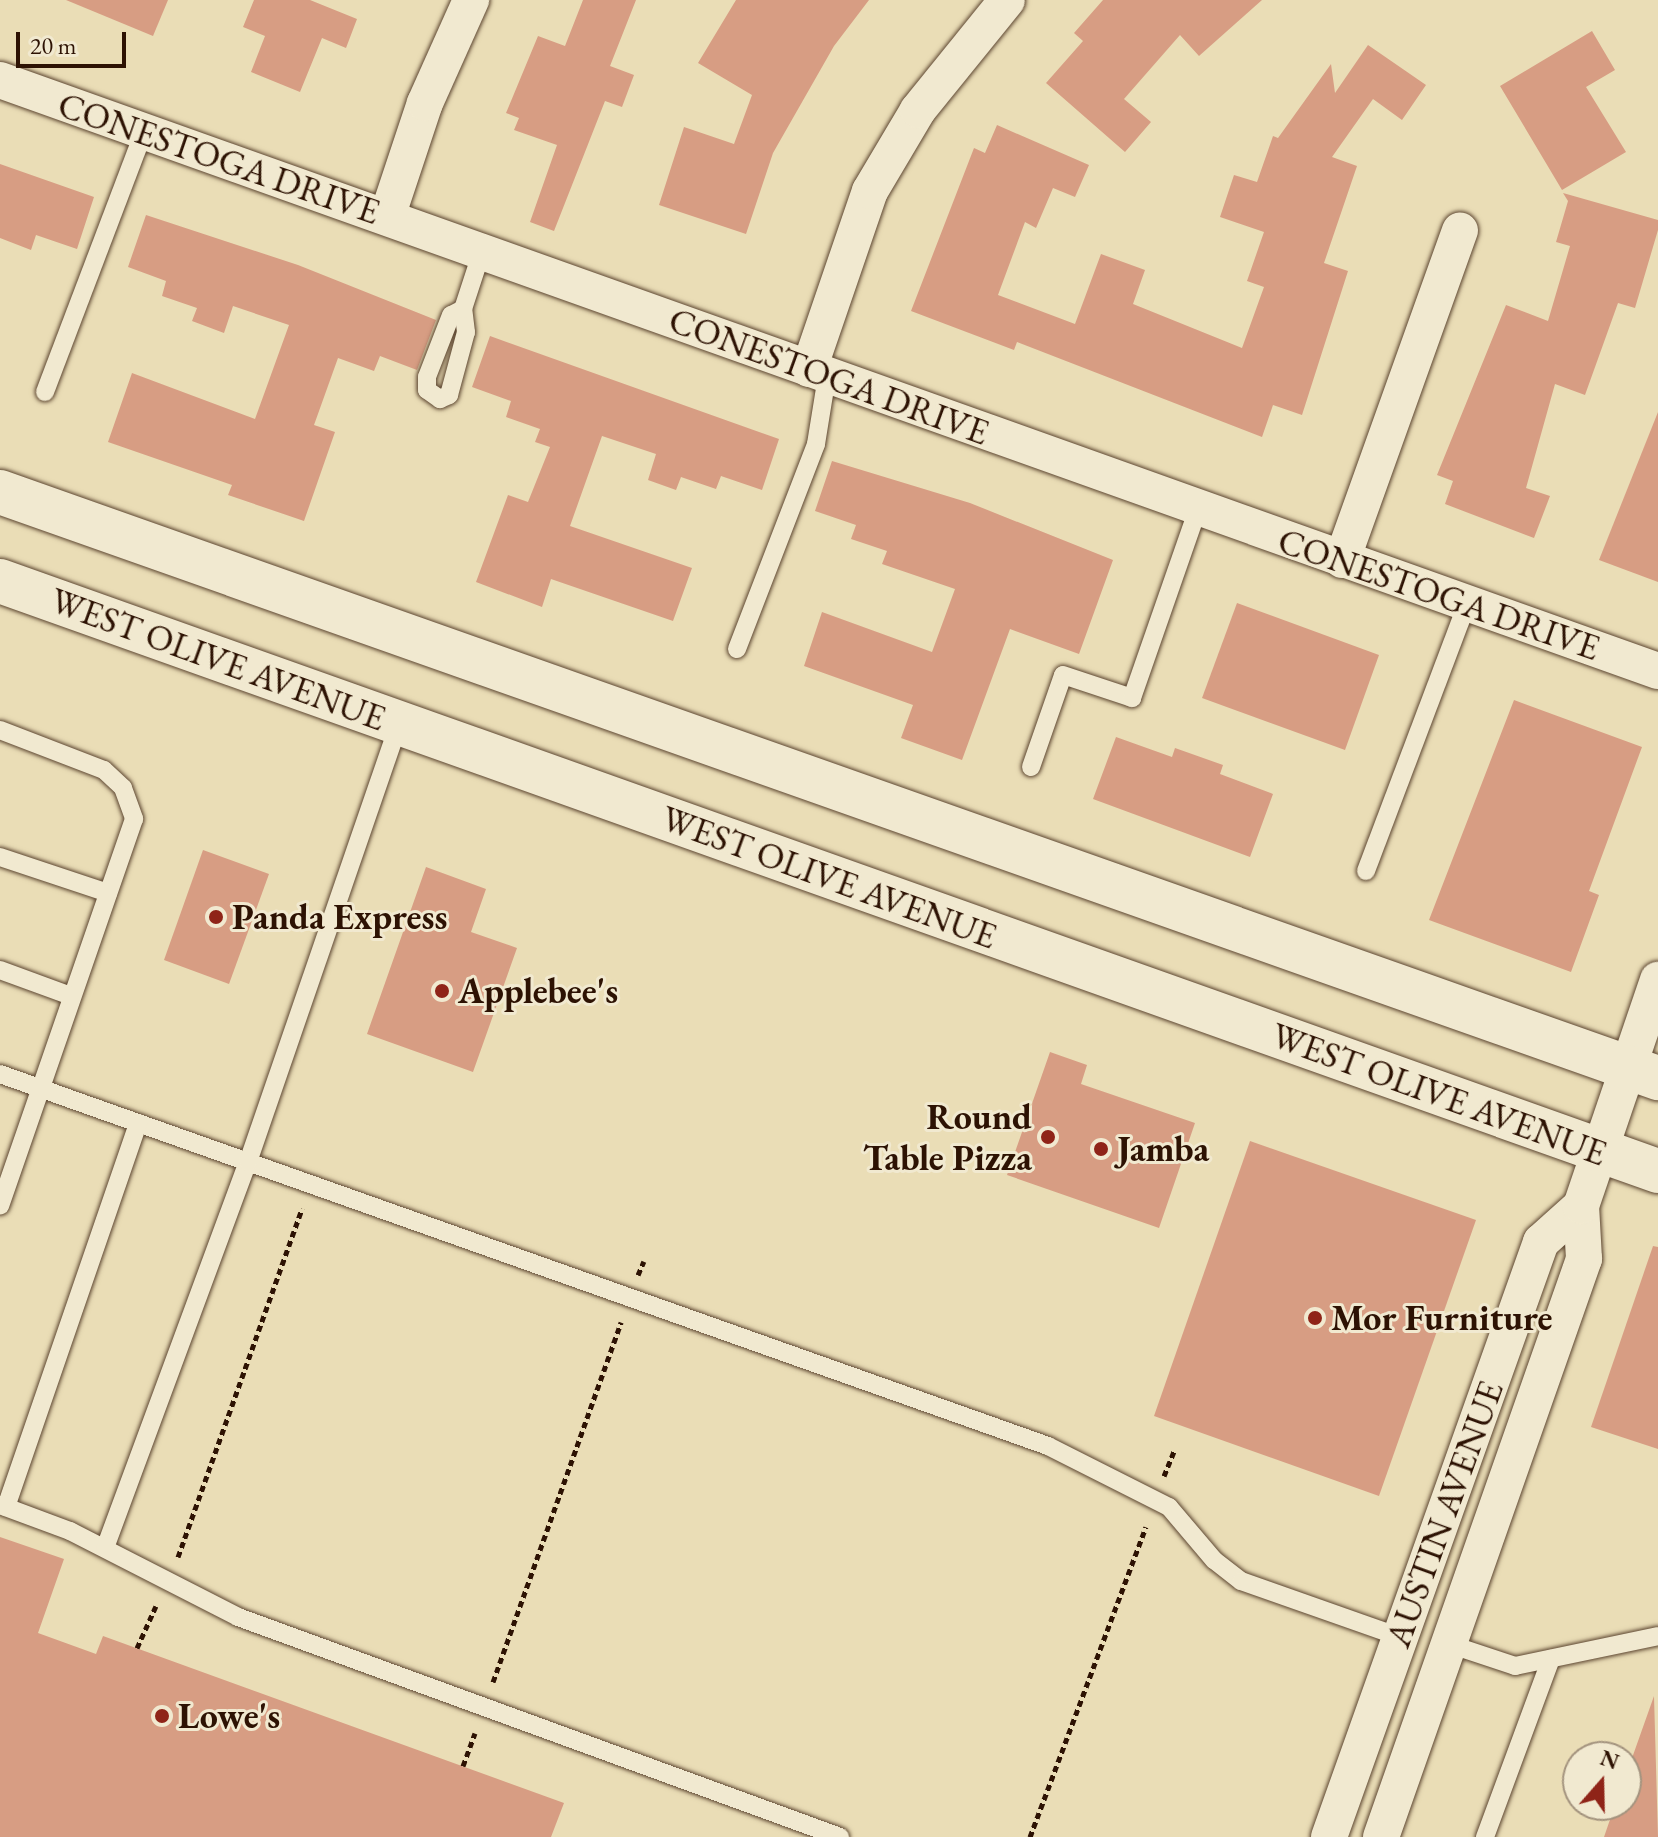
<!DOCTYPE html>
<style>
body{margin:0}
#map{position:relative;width:1658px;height:1837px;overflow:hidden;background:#eaddb6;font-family:"EB Garamond",serif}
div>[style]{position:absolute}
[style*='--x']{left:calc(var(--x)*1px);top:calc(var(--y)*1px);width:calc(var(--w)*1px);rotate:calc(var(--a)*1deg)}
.building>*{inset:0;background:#d79d83}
.path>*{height:5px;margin-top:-2.5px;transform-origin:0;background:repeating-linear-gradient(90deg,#2d1203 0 6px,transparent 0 10px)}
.roads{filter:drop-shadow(0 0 2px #5c4530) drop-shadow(0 0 2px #5c4530)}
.lane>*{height:18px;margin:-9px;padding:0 9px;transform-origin:9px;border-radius:9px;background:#f1e9d0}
.street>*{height:36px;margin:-18px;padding:0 18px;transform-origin:18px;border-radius:18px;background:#f1e9d0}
.secondary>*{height:44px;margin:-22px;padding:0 22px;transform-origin:22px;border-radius:22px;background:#f1e9d0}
.dots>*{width:22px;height:22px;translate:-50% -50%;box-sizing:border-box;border:4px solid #f1e9d0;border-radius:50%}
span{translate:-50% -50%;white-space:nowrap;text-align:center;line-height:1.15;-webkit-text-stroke:6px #f1e9d0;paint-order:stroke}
.street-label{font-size:36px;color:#2d1203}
.poi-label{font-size:36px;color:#2d1203;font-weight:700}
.left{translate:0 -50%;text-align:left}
.right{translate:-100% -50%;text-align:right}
.north{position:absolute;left:1562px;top:1741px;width:80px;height:80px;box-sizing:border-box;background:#f1e9d0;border:2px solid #a3937e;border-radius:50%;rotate:20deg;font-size:22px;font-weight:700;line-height:32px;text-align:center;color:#2d1203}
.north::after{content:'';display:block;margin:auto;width:28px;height:36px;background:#8f2418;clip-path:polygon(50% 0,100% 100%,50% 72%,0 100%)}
.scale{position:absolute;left:16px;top:32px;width:110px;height:36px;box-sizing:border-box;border:4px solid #2d1203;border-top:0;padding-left:10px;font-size:24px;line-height:28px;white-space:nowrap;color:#2d1203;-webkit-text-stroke:6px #f1e9d0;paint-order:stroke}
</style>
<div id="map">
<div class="building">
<div style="clip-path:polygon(66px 0,168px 0,153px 36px)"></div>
<div style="clip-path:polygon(254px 0,310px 0,357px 19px,346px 48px,322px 38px,300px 92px,251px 72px,265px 36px,243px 27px)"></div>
<div style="clip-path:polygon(583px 0,636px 0,610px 66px,634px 75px,622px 107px,605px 101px,554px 231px,530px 222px,557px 145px,514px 130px,519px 118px,506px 113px,538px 36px,565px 46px)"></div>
<div style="clip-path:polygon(736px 0,869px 0,834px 46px,773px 153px,746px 234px,659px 205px,684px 127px,734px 144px,752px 95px,698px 63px)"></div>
<div style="clip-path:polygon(1103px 0,1262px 0,1199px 56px,1180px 35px,1124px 99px,1151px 122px,1125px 152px,1046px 83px,1083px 41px,1074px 33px)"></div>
<div style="clip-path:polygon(1592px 31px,1615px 70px,1586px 87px,1626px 152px,1562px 190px,1500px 86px)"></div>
<div style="clip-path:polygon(1368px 45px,1426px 85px,1402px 120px,1373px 99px,1332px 157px,1357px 166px,1324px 263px,1348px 271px,1302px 415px,1273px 405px,1262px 437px,1017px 342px,1014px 350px,911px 311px,974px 148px,985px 153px,997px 125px,1089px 165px,1075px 197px,1053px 188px,1036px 228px,1025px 222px,998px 295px,1075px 324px,1101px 254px,1145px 270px,1133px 304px,1242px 348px,1264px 287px,1247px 281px,1264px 232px,1220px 217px,1234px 175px,1257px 182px,1273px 136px,1278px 138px,1331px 64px,1335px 93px)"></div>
<div style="clip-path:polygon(0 164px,94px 197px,77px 249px,36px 235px,31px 250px,0 238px)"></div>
<div style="clip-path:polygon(1563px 193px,1658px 220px,1658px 230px,1635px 308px,1618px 303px,1585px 395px,1555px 384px,1526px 488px,1550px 496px,1534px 538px,1445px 504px,1453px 481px,1437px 475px,1506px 305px,1548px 321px,1570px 246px,1556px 242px,1568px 201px)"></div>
<div style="clip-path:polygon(146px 215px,298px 265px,436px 320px,417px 370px,380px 356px,374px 371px,338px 358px,314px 425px,335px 432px,304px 521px,228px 495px,232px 485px,108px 442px,132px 373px,255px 419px,289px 325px,233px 306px,224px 333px,192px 321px,197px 308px,162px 296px,166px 281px,128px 267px)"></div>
<div style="clip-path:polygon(490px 336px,779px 439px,762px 490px,721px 476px,716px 489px,681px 477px,676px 490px,648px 480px,656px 454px,602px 436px,570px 526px,692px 568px,673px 621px,551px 579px,542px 607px,476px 582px,508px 495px,528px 502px,550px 447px,535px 442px,540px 429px,506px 417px,511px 401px,472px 387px)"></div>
<div style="clip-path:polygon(1658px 412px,1658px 582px,1599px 560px)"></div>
<div style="clip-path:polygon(832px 461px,970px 503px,1113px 560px,1079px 654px,1010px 629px,962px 760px,901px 738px,913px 705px,804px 666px,822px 612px,932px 652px,955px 589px,882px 564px,887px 551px,851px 539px,856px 525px,815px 511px)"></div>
<div style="clip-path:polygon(1237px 603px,1379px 655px,1345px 750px,1202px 698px)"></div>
<div style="clip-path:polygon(1514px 700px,1642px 747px,1589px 891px,1599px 895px,1571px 972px,1429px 920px)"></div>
<div style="clip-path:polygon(1116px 737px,1172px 757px,1175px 748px,1223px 765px,1220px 774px,1273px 794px,1250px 857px,1093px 799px)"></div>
<div style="clip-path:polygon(203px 850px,269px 874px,229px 984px,164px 960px)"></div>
<div style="clip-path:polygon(426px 867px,486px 889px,471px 932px,517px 948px,473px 1072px,367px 1034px)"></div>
<div style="clip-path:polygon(1050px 1052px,1087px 1065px,1081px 1084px,1195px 1123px,1159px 1228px,1007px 1175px)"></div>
<div style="clip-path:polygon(1250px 1141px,1476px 1220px,1379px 1496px,1154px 1416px)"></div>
<div style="clip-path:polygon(1653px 1246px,1658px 1247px,1658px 1449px,1591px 1427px)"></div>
<div style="clip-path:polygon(0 1537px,64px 1559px,38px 1633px,96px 1654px,103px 1636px,564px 1803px,551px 1837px,0 1837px)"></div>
<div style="clip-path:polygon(1654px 1696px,1658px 1837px,1604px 1837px,1615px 1805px,1626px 1805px,1626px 1775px)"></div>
</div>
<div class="path">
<div style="--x:638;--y:1275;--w:15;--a:-67"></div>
<div style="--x:1164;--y:1476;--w:27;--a:-68"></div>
<div style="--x:178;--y:1557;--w:370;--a:-70.4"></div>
<div style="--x:137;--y:1648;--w:46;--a:-65.7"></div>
<div style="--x:493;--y:1682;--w:382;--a:-70.4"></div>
<div style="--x:463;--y:1766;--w:35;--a:-70"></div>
<div style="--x:1030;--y:1837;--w:331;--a:-69.5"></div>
</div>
<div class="roads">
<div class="lane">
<div style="--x:463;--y:309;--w:13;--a:153"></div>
<div style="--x:451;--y:315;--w:66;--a:111.2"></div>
<div style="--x:427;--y:377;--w:13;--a:90"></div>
<div style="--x:427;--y:390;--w:16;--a:35"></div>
<div style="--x:440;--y:399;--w:10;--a:-24"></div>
<div style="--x:449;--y:395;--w:65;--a:-74.9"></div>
<div style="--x:466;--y:332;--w:23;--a:-97"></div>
<div style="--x:463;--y:309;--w:61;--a:-71.9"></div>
<div style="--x:45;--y:392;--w:279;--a:-69.2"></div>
<div style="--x:737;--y:649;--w:220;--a:-68.9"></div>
<div style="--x:816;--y:444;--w:69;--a:-80.8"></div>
<div style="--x:0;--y:730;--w:111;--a:21"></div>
<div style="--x:104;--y:770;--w:26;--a:43"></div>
<div style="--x:123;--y:788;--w:33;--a:70"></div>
<div style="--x:134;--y:819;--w:409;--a:109.1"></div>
<div style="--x:1031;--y:767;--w:97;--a:-70.8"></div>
<div style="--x:1063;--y:675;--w:73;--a:18.4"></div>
<div style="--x:1132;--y:698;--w:201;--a:-70.8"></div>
<div style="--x:0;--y:857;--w:114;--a:18.4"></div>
<div style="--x:1366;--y:871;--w:285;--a:-69.3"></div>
<div style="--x:0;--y:970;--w:76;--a:20.1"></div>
<div style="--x:0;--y:1074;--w:1112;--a:19.54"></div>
<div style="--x:1048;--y:1446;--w:136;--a:26.8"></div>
<div style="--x:1169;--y:1507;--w:70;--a:49.7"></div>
<div style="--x:1214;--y:1560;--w:34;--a:38"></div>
<div style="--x:1241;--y:1581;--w:169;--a:19.4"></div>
<div style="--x:0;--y:1505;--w:75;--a:20.4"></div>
<div style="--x:70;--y:1531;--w:189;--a:27.1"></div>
<div style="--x:238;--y:1617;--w:641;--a:20.07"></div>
<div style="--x:6;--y:1507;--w:406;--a:-71"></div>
<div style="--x:105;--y:1548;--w:412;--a:-69.7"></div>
<div style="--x:248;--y:1162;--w:463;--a:-71"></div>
<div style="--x:1446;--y:1643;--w:73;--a:18.4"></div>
<div style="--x:1515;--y:1666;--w:146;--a:-11.8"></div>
<div style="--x:1485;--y:1837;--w:190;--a:-69.7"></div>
</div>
<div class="street">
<div style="--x:0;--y:80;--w:1760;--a:19.62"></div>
<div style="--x:387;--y:217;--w:120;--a:-71.6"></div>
<div style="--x:425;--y:103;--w:113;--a:-65.9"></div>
<div style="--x:809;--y:369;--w:188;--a:-71.1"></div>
<div style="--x:870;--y:191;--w:94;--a:-59.3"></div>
<div style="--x:918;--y:110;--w:141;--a:-51"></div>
<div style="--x:1342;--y:560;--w:350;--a:-70.3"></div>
<div style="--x:1329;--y:1837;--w:632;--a:-70.39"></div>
<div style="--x:1541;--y:1242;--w:54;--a:-42"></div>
<div style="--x:1381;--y:1837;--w:613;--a:-70.65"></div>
<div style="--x:1584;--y:1259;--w:53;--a:-93.2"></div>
<div style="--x:1581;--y:1206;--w:239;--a:-71.2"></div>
</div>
<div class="secondary">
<div style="--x:0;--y:492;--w:1759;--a:19.47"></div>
<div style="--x:0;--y:581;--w:1760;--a:19.59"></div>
</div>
</div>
<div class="dots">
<div style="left:216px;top:917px;background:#8f2418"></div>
<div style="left:442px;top:991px;background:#8f2418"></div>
<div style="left:1048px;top:1137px;background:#8f2418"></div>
<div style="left:1101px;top:1149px;background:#8f2418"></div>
<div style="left:1315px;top:1318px;background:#8f2418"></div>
<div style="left:162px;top:1716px;background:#8f2418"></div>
</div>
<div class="street-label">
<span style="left:219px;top:158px;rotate:19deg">CONESTOGA DRIVE</span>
<span style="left:829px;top:376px;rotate:20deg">CONESTOGA DRIVE</span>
<span style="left:1439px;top:594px;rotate:19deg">CONESTOGA DRIVE</span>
<span style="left:218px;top:659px;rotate:20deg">WEST OLIVE AVENUE</span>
<span style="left:829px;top:877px;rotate:20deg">WEST OLIVE AVENUE</span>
<span style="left:1439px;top:1094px;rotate:20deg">WEST OLIVE AVENUE</span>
<span style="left:1444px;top:1514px;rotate:-70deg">AUSTIN AVENUE</span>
</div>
<div class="poi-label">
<span class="left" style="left:232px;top:917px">Panda Express</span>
<span class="left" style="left:458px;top:991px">Applebee's</span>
<span class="right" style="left:1032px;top:1137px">Round<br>Table Pizza</span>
<span class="left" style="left:1117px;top:1149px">Jamba</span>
<span class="left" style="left:1331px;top:1318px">Mor Furniture</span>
<span class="left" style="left:178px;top:1716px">Lowe's</span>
</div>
<div class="north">N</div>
<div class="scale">20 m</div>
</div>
